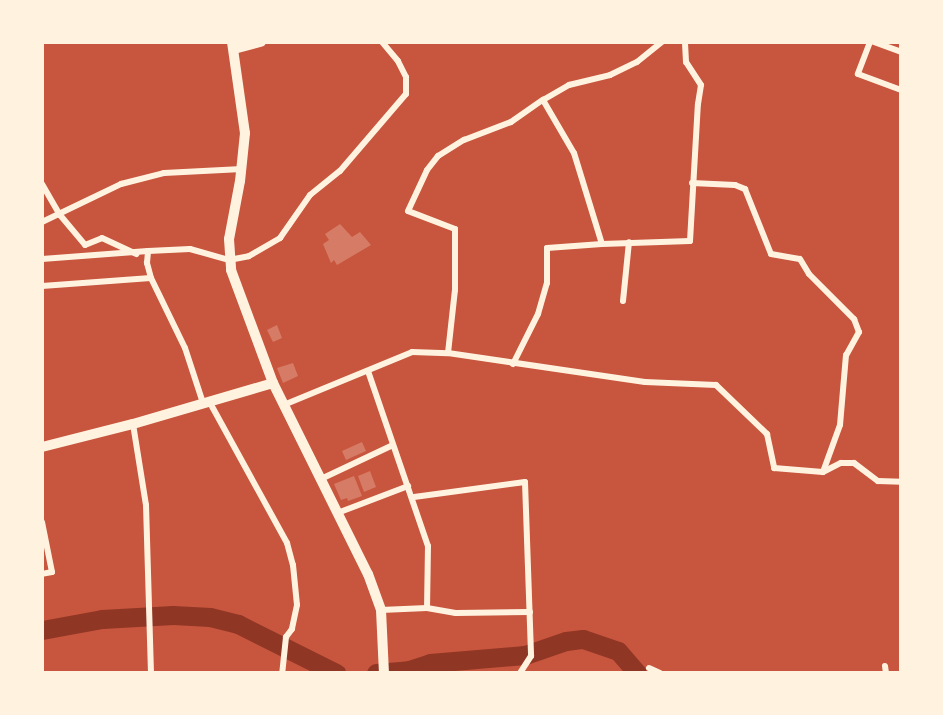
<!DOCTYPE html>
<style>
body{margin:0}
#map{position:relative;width:943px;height:715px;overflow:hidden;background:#c8553d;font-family:Literata,serif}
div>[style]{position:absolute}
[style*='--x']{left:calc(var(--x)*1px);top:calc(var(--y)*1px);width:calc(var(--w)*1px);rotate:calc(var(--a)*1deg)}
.river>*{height:19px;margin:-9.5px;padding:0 9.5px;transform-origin:9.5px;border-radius:9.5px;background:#8f3625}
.building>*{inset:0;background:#d67c66}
.minor>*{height:6px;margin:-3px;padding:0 3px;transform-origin:3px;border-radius:3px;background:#fff3e0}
.primary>*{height:10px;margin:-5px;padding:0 5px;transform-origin:5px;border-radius:5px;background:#fff3e0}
span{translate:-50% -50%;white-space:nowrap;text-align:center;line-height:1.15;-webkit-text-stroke:5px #fff3e0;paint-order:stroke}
.frame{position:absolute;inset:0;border:44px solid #fff3e0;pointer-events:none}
</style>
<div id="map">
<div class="river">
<div style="--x:42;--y:630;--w:61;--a:-10.4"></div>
<div style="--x:102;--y:619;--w:71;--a:-3.2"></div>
<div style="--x:173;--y:615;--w:37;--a:3"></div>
<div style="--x:210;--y:617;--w:29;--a:14"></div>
<div style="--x:238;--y:624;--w:110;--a:26.6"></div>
<div style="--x:376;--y:673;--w:33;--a:-5"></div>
<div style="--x:409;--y:670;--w:22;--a:-18"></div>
<div style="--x:430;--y:663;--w:95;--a:-4.8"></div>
<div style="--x:525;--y:655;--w:43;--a:-18.9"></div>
<div style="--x:566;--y:641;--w:17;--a:-7"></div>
<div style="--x:583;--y:639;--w:37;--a:19"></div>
<div style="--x:618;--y:651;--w:29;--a:49"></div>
</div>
<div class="building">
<div style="clip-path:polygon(340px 224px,352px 237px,360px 232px,371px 245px,337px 265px,334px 260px,331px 263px,323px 244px,329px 240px,325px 234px)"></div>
<div style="clip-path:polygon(277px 325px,282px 338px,273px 342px,267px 330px)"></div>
<div style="clip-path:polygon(293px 363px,298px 376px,283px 383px,277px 368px)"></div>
<div style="clip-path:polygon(362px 442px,366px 451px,346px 460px,342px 451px)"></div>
<div style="clip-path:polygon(370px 471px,376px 487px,364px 492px,358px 476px)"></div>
<div style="clip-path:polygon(354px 476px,362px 496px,348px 501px,347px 498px,341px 500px,334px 484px)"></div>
</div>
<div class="minor">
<div style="--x:870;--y:42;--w:34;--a:111"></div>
<div style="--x:858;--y:74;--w:46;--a:20.4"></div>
<div style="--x:874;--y:42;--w:29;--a:20"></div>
<div style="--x:543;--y:100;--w:30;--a:-30"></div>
<div style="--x:569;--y:85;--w:42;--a:-13.7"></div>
<div style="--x:610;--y:75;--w:30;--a:-26"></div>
<div style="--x:637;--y:62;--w:32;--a:-39"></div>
<div style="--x:692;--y:183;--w:43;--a:2.7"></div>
<div style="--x:735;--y:185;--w:11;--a:22"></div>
<div style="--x:745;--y:189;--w:70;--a:68.2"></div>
<div style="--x:771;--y:254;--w:29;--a:10"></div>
<div style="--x:800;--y:259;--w:17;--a:59"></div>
<div style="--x:809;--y:274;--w:64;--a:45"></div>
<div style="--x:854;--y:319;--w:14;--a:69"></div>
<div style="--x:859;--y:332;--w:26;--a:119"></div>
<div style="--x:846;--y:355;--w:70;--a:94.9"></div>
<div style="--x:840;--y:425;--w:50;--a:109.9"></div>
<div style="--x:42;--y:184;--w:36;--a:60"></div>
<div style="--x:60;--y:215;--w:39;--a:50"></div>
<div style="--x:85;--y:245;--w:18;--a:-22"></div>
<div style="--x:102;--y:238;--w:38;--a:25"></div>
<div style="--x:42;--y:222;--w:88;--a:-25.7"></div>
<div style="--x:121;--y:184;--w:44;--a:-14.3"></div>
<div style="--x:164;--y:173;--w:78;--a:-2.9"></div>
<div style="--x:42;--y:259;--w:106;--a:-4.3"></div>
<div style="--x:42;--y:286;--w:109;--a:-4.2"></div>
<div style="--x:623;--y:301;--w:59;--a:-84.2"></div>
<div style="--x:448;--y:353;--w:63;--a:-83.7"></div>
<div style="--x:455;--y:290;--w:61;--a:-90"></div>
<div style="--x:455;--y:229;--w:50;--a:-159"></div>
<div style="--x:408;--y:211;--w:45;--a:-65.1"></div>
<div style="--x:427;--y:170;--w:18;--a:-52"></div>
<div style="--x:438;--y:156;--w:31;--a:-32"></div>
<div style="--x:464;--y:140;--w:50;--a:-21"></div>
<div style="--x:511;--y:122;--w:39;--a:-35"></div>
<div style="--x:543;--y:100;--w:61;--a:59.7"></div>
<div style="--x:574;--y:153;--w:95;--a:72.9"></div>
<div style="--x:602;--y:244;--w:88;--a:-2"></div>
<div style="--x:690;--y:241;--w:137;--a:-86.7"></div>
<div style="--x:698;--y:104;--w:19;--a:-81"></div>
<div style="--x:701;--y:85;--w:27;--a:-123"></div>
<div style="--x:686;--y:62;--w:20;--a:-93"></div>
<div style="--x:513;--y:364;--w:56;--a:-63.4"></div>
<div style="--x:538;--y:314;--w:32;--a:-74"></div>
<div style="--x:547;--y:283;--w:35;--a:-90"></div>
<div style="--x:547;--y:248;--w:55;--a:-4.2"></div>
<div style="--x:368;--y:371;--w:185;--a:71.1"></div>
<div style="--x:428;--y:546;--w:62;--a:90.9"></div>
<div style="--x:209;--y:401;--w:162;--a:61.2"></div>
<div style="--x:287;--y:543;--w:23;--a:75"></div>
<div style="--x:293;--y:565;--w:40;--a:84.3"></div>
<div style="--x:297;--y:605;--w:25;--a:102"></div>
<div style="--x:292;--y:629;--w:10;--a:127"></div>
<div style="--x:286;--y:637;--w:36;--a:96"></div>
<div style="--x:203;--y:403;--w:58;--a:-108.1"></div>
<div style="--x:185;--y:348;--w:78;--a:-115.9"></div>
<div style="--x:151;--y:278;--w:16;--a:-105"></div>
<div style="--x:147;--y:263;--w:12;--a:-85"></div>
<div style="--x:148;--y:251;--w:42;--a:-2.7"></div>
<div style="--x:190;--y:249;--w:41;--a:15.8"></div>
<div style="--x:229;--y:260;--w:20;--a:-11"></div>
<div style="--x:249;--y:256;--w:36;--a:-30"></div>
<div style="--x:280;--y:238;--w:52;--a:-55.1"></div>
<div style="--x:310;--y:195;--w:38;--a:-39"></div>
<div style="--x:340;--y:171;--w:101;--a:-49.4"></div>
<div style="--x:406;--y:94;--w:17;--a:-90"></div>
<div style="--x:406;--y:77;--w:18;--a:-117"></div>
<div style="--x:398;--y:61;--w:25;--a:-130"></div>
<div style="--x:286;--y:404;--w:136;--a:-22.4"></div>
<div style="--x:412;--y:352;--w:36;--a:2"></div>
<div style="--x:448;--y:353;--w:199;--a:8.4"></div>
<div style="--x:645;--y:382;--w:71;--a:2.4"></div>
<div style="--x:716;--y:385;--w:71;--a:43.9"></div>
<div style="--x:767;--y:434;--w:35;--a:78"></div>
<div style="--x:774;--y:468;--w:49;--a:4.7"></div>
<div style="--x:823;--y:472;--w:20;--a:-27"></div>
<div style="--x:841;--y:463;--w:13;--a:0"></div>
<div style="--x:854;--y:463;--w:30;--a:37"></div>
<div style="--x:878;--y:481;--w:23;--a:2"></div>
<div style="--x:133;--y:424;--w:82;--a:80.9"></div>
<div style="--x:146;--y:505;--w:168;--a:88.3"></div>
<div style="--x:323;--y:478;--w:75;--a:-25.2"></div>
<div style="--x:414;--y:497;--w:112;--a:-7.7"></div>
<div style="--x:525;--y:482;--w:174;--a:88"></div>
<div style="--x:531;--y:656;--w:20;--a:123"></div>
<div style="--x:340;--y:512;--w:73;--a:-20.9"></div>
<div style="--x:42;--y:522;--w:51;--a:78.7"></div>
<div style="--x:52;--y:572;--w:10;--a:169"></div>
<div style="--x:381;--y:610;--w:46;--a:-2.5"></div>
<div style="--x:427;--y:608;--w:29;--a:10"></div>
<div style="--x:456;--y:613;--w:74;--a:-0.8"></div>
<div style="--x:885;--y:666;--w:7;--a:82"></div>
<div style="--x:649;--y:668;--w:12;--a:24"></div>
</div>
<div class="primary">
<div style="--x:232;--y:42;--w:92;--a:81.9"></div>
<div style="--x:245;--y:133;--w:48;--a:95.9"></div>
<div style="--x:240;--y:181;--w:59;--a:100.7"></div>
<div style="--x:229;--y:239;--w:31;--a:86"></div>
<div style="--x:231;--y:270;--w:121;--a:69.6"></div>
<div style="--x:273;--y:383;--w:213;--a:63.6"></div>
<div style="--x:368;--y:574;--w:38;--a:70"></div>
<div style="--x:381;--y:610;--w:63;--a:87.3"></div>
<div style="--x:234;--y:49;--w:28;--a:-15"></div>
<div style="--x:42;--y:447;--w:94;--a:-14.2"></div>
<div style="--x:133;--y:424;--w:146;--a:-16.3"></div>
</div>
<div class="frame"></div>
</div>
